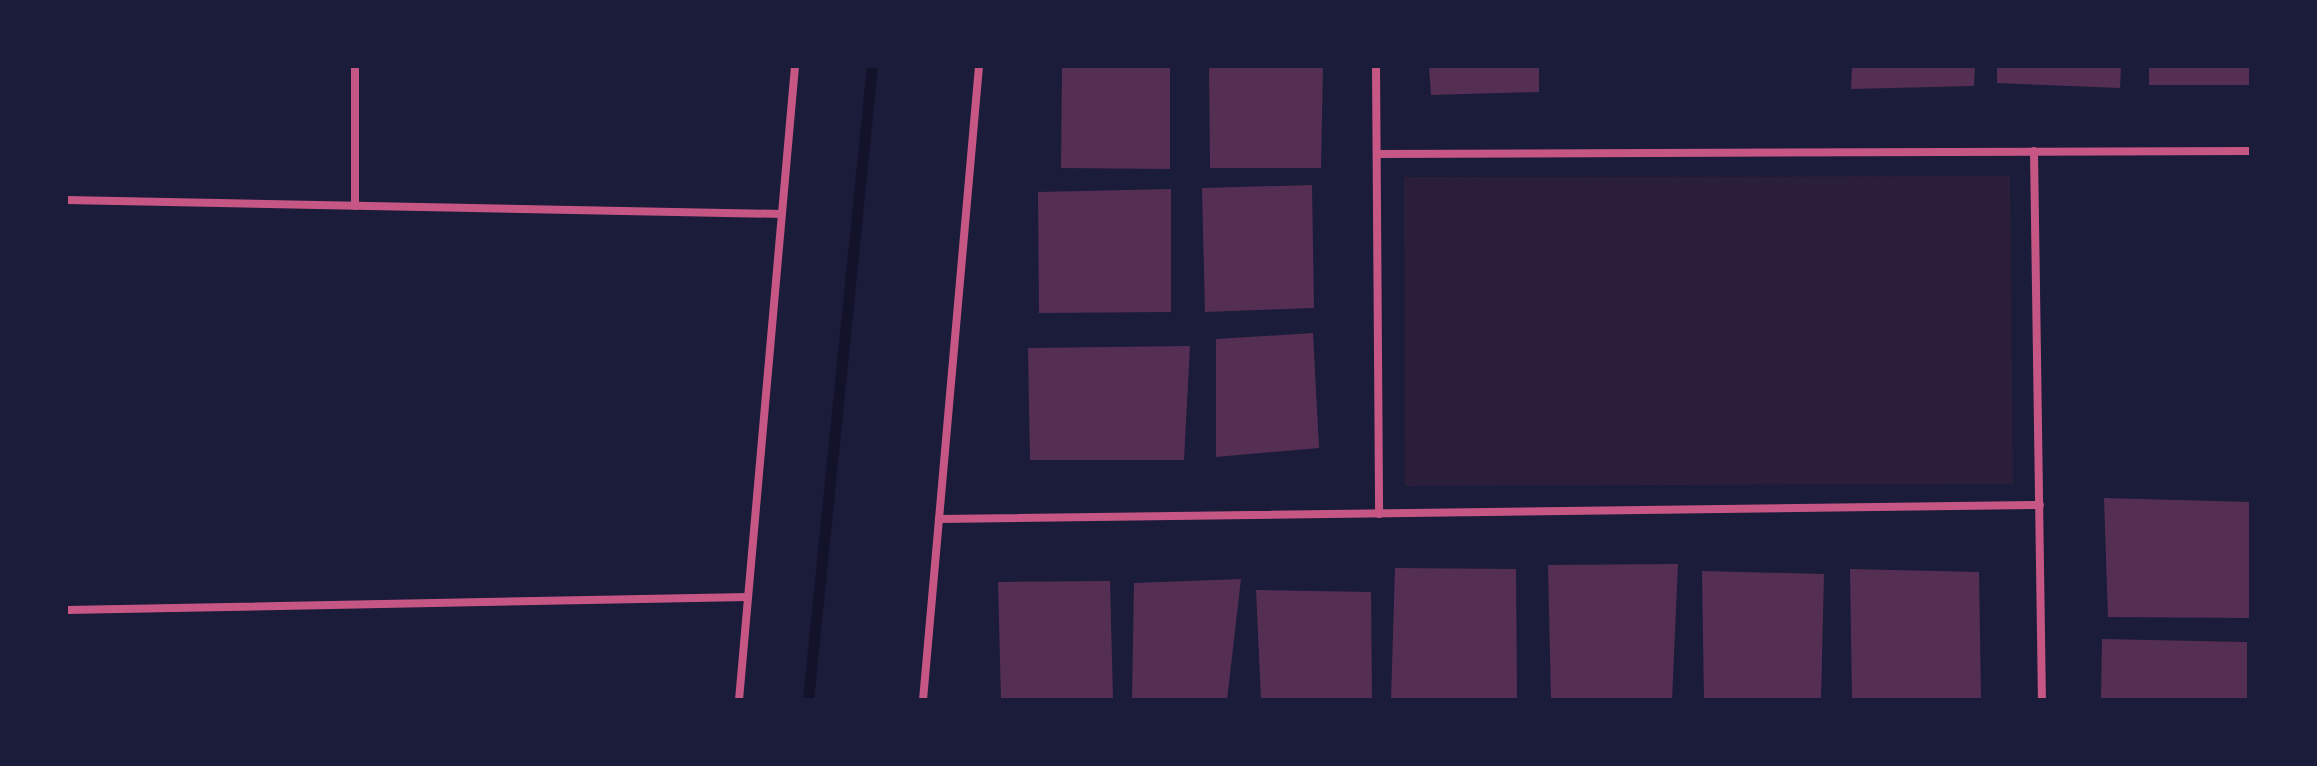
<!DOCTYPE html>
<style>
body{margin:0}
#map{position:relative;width:2317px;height:766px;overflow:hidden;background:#1b1b3a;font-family:Signika,sans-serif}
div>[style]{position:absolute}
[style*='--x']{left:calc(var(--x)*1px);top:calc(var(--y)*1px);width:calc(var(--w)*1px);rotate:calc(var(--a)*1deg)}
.green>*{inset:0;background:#2a1e3b}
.stream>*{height:11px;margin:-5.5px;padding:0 5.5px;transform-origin:5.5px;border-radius:5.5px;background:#12122b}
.building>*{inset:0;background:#542f53}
.minor>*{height:8px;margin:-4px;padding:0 4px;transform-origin:4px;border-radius:4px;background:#c65784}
span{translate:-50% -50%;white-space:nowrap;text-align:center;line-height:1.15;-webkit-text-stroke:6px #1b1b3a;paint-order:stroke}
.frame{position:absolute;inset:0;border:68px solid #1b1b3a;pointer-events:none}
</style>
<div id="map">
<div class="green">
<div style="clip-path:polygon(2010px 176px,2013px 484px,1405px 486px,1404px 177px)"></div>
</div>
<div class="stream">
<div style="--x:808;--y:700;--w:637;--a:-84.24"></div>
</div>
<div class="building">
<div style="clip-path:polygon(1062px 66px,1170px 66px,1170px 169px,1061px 168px)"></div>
<div style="clip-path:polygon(1209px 66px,1323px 66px,1321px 168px,1210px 168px)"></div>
<div style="clip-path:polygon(1429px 66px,1539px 66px,1539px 92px,1431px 95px)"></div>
<div style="clip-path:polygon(1852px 66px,1975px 66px,1974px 86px,1851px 89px)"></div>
<div style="clip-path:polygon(1997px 66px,2121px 66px,2120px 88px,1997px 83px)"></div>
<div style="clip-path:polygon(2149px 66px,2251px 66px,2251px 85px,2149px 85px)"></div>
<div style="clip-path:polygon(1312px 185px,1314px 308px,1205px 312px,1202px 188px)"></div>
<div style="clip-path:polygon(1171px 189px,1171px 312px,1039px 313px,1038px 192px)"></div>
<div style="clip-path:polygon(1313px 333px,1319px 448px,1216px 457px,1216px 339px)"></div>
<div style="clip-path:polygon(1190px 346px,1184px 460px,1030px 460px,1028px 348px)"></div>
<div style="clip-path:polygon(2104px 498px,2251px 502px,2251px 618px,2108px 617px)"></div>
<div style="clip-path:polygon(1678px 564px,1672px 700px,1551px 700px,1548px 565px)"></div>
<div style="clip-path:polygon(1395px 568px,1516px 569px,1517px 700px,1391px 700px)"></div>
<div style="clip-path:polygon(1850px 569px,1979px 572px,1981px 700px,1852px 700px)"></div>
<div style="clip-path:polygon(1702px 571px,1824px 574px,1821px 700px,1704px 700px)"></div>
<div style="clip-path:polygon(1241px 579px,1227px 700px,1132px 700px,1134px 583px)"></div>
<div style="clip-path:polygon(1110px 581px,1113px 700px,1001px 700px,998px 582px)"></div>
<div style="clip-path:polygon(1256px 590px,1371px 592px,1372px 700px,1261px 700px)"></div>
<div style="clip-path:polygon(2102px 639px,2247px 642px,2247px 700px,2101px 700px)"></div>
</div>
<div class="minor">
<div style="--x:1376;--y:66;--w:448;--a:89.6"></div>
<div style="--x:2034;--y:151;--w:549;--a:89.17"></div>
<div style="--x:1377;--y:154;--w:874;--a:-0.2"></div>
<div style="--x:66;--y:200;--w:716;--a:1.12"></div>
<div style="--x:355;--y:206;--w:140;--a:-90"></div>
<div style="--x:939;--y:519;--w:1101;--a:-0.73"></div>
<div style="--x:66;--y:610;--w:682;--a:-1.09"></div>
<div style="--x:739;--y:700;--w:636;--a:-84.95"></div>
<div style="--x:923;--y:700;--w:636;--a:-84.95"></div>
</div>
<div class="frame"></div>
</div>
